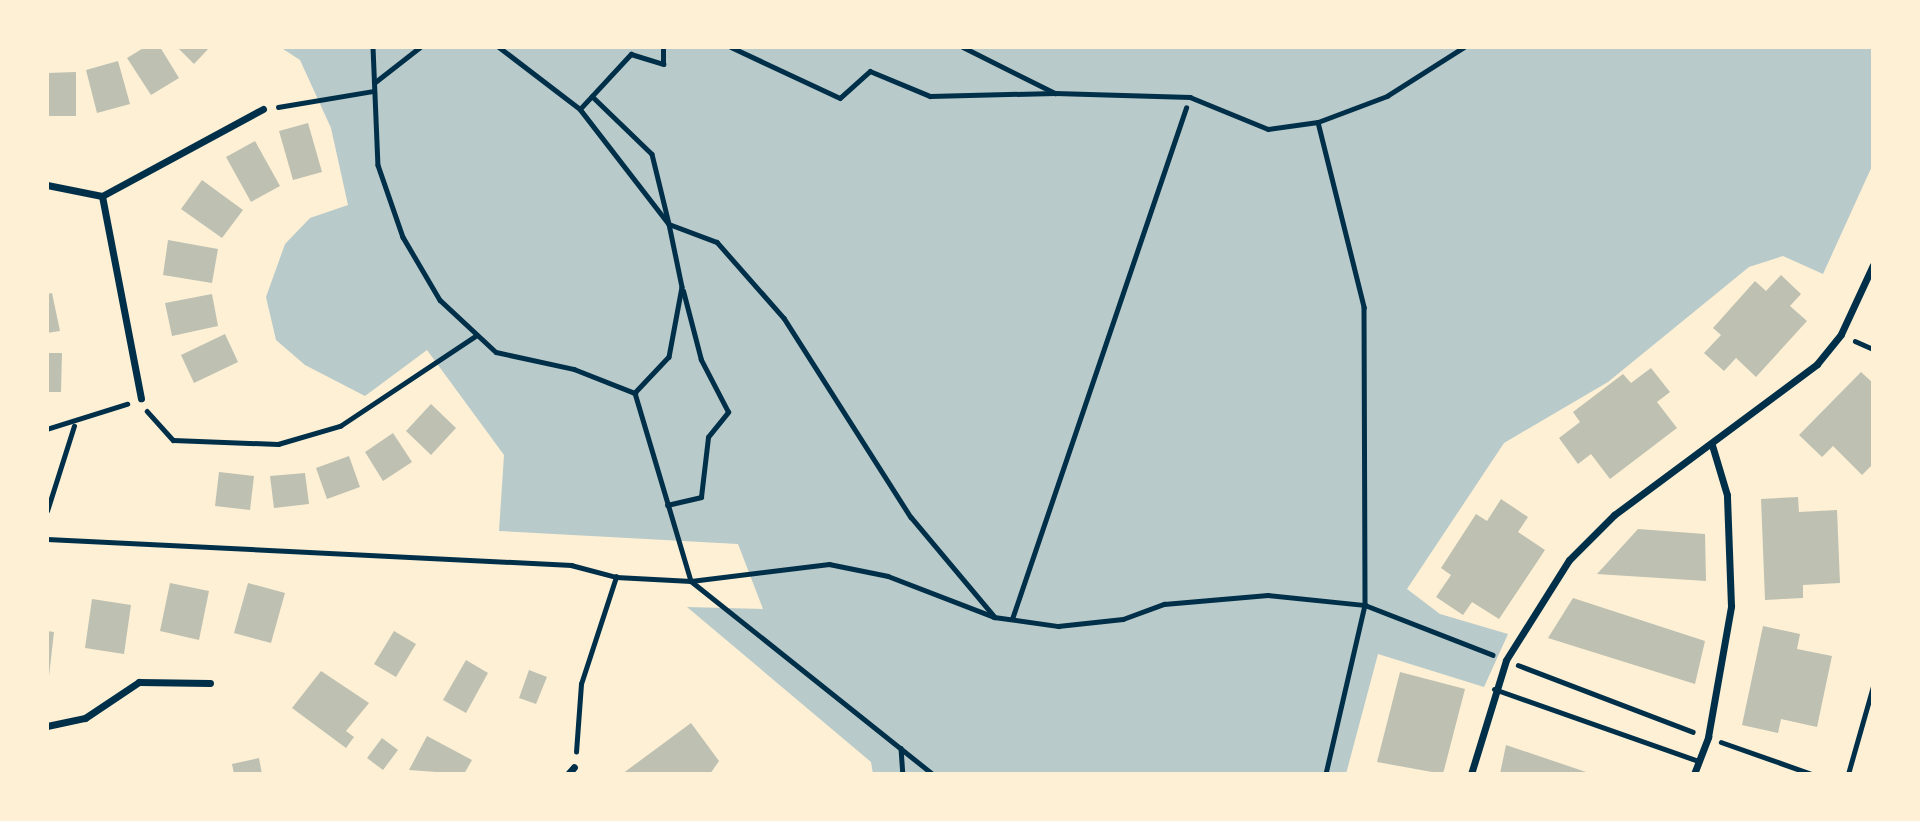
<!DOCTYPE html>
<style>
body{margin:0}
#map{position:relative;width:1920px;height:821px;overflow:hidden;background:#fdf0d5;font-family:Poppins,sans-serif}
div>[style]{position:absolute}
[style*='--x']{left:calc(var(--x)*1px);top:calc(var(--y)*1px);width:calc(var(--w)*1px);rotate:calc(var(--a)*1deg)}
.green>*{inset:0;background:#b9caca}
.building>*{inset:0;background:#bec0b2}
.path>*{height:4.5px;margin:-2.25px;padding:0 2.25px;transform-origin:2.25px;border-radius:2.25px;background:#003049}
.service>*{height:5px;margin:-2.5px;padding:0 2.5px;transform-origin:2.5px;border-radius:2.5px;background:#003049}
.minor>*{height:7px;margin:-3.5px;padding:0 3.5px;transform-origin:3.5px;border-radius:3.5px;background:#003049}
span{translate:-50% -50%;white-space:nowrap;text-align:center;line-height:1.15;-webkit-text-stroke:7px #fdf0d5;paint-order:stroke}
.frame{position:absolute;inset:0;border:49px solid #fdf0d5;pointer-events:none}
</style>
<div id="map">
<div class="green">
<div style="clip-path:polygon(280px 47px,1873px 47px,1873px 164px,1823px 274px,1783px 256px,1749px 267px,1608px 382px,1504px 443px,1407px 589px,1440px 614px,1508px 634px,1484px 687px,1378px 654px,1346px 774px,873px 774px,871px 762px,687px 607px,763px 609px,738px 544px,499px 531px,504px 455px,427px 350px,365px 396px,305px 365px,276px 340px,266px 297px,285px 244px,310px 218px,348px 205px,331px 128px,300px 60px)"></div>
</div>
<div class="building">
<div style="clip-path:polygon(145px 47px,160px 47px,179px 78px,151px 95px,127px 58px)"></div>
<div style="clip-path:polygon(177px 47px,210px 47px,194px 64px)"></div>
<div style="clip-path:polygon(118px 61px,130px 104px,97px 113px,86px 70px)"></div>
<div style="clip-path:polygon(76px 72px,76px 116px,47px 116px,47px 73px)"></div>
<div style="clip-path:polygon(308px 123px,322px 172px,293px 180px,279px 131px)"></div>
<div style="clip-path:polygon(255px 141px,280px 186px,251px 202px,226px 157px)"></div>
<div style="clip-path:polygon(202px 180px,243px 210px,222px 238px,181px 209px)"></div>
<div style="clip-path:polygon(168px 240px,218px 249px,212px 283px,163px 275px)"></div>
<div style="clip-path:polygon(1781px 275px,1801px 294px,1790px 306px,1807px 321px,1756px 377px,1736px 358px,1724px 371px,1704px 353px,1721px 335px,1713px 328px,1755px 281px,1766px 291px)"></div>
<div style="clip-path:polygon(52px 293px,60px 331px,47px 333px,47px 294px)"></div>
<div style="clip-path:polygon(212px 294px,218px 326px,172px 336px,165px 303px)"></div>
<div style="clip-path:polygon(225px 334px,238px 362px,194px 383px,181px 355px)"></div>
<div style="clip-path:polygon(47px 353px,62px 353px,61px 392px,47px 392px)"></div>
<div style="clip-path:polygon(1651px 368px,1670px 392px,1657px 402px,1677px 428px,1610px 479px,1591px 454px,1578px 464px,1559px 438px,1580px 422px,1573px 412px,1623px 374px,1631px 383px)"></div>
<div style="clip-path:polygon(1861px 372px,1873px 383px,1873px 464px,1862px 475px,1833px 446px,1822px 457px,1799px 435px)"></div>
<div style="clip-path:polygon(431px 404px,456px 428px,431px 455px,406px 431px)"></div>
<div style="clip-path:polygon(393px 433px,412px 462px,383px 481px,365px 452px)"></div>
<div style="clip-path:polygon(349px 456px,360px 487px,327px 499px,316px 468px)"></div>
<div style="clip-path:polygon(219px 472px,254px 476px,250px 510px,215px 506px)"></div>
<div style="clip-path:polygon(305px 473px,309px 504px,274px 508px,270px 476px)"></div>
<div style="clip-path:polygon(1798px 497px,1799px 512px,1837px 510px,1840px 583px,1803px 585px,1803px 598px,1765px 600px,1761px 499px)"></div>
<div style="clip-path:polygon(1501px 499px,1528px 517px,1518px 532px,1545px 550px,1499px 619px,1472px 602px,1463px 615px,1436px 597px,1451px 575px,1441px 568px,1476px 514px,1487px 521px)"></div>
<div style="clip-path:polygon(1638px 529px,1705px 534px,1706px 581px,1597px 574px)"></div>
<div style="clip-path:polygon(170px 583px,209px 591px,199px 640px,160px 631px)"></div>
<div style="clip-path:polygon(248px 583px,285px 593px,271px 643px,234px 633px)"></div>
<div style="clip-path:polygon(1573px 598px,1705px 641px,1695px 684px,1548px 638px)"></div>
<div style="clip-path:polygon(92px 599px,131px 605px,124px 654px,85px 648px)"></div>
<div style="clip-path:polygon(1763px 626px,1800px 634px,1797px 649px,1832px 656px,1817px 727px,1781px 719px,1778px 733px,1742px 725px)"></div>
<div style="clip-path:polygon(47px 631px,54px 632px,49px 676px,47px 676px)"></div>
<div style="clip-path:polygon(394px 631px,416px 644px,396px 677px,374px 664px)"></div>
<div style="clip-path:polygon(466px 660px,488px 673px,466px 713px,443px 700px)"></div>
<div style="clip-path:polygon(529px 670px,547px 677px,536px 704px,519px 698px)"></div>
<div style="clip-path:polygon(321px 671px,369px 703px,346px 731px,354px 737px,346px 748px,292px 708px)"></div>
<div style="clip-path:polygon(1400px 672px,1465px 689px,1443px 774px,1377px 762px)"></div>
<div style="clip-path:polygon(691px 723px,719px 761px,710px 774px,622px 774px)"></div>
<div style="clip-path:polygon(427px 736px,472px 760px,464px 774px,409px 770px)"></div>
<div style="clip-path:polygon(382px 738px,398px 750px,383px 770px,367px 758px)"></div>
<div style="clip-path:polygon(1506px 745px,1589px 773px,1589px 774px,1500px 774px)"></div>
<div style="clip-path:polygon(259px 758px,262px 774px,234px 774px,232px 764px)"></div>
</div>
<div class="path">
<div style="--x:373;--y:47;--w:118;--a:87.6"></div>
<div style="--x:378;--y:165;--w:76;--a:70.9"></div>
<div style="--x:403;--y:237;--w:73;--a:59.6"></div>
<div style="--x:440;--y:300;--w:76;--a:42.9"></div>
<div style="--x:496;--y:352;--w:80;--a:12.3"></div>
<div style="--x:574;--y:369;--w:66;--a:21.5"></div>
<div style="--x:635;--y:393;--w:196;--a:73.4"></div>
<div style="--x:691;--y:581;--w:310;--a:38.6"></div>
<div style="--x:499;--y:47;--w:102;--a:37.4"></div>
<div style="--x:580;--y:109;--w:145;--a:52.3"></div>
<div style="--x:669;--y:224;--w:64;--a:78.3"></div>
<div style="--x:682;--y:287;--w:71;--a:100.5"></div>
<div style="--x:669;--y:357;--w:50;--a:133.4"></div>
<div style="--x:731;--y:47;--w:120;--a:25.1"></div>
<div style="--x:840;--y:98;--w:40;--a:-42"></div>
<div style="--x:870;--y:71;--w:65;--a:22.6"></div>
<div style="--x:930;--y:96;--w:125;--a:-1.4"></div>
<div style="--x:963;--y:47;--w:103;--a:26.6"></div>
<div style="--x:1055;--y:93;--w:135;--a:1.7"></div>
<div style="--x:1190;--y:97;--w:84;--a:22.3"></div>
<div style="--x:1268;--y:129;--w:50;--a:-8"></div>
<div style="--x:1318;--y:122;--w:74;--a:-20.6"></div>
<div style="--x:1387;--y:96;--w:91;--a:-32.5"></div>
<div style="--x:374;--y:83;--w:58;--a:-38"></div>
<div style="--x:592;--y:96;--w:83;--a:44"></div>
<div style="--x:652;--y:154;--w:72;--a:76.3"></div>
<div style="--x:669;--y:224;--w:51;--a:20.6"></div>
<div style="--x:717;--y:242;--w:101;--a:48.6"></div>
<div style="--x:784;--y:318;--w:236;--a:57.5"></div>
<div style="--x:911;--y:517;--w:129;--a:50"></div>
<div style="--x:278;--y:107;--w:97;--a:-9.5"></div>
<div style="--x:580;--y:109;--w:75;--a:-47.2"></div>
<div style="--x:631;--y:54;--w:34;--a:17"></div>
<div style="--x:663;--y:64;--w:17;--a:-90"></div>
<div style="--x:1318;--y:122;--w:191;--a:76"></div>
<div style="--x:1364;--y:307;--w:298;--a:89.8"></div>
<div style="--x:1365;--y:605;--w:173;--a:103"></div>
<div style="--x:1855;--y:341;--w:20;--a:24"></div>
<div style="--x:147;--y:411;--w:39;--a:48"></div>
<div style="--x:173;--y:440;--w:105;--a:2.2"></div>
<div style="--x:278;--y:444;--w:65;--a:-16.2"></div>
<div style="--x:340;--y:426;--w:164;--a:-33.6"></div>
<div style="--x:47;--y:429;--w:84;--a:-17.4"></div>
<div style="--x:667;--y:505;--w:35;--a:-13"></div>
<div style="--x:701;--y:497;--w:60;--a:-83.3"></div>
<div style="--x:708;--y:437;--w:32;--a:-51"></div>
<div style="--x:728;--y:412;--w:59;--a:-117.4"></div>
<div style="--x:701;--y:360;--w:71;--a:-104.6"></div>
<div style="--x:47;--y:511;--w:89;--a:-72.4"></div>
<div style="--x:47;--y:539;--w:525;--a:2.84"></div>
<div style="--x:571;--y:565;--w:47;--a:14.9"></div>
<div style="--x:616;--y:577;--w:75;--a:3.1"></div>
<div style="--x:691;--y:581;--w:139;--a:-7"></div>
<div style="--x:829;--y:564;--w:60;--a:11.5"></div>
<div style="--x:888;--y:576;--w:114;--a:21.1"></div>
<div style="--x:994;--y:617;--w:65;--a:8"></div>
<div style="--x:1058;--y:626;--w:65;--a:-6.1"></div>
<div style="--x:1123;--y:619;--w:44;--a:-20.1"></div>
<div style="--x:1164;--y:604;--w:104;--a:-4.9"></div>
<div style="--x:1268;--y:595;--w:98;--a:5.9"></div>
<div style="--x:1365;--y:605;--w:137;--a:21.3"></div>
<div style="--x:1012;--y:619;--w:540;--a:-71.2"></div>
<div style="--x:1518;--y:665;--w:187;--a:20.9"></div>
<div style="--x:1721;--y:742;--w:96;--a:19.4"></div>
<div style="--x:901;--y:748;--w:26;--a:86"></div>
<div style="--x:576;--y:752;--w:68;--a:-85.8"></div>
<div style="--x:581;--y:684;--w:113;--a:-71.9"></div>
<div style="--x:1848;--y:774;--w:91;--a:-74.1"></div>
</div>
<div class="service">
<div style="--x:1494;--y:689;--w:217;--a:19.4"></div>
</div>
<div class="minor">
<div style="--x:47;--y:185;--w:56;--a:11.3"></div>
<div style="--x:102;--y:196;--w:183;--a:-28.4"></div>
<div style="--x:102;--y:196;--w:206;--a:79.1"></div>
<div style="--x:47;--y:726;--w:39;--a:-12"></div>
<div style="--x:85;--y:718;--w:65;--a:-33.7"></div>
<div style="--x:139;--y:682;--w:71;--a:0.8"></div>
<div style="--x:568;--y:774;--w:9;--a:-49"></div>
<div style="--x:1471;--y:774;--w:119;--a:-72.9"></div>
<div style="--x:1506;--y:660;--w:118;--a:-57.8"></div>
<div style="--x:1569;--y:560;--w:64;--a:-45"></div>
<div style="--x:1614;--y:515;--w:253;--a:-36.6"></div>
<div style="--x:1817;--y:364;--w:38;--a:-51"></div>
<div style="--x:1841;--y:334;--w:76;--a:-65.1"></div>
<div style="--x:1694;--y:774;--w:40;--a:-69"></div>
<div style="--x:1708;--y:737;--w:133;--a:-80"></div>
<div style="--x:1731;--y:606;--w:111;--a:-92.1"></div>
<div style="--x:1727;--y:495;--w:52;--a:-106.7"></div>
</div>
<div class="frame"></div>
</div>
